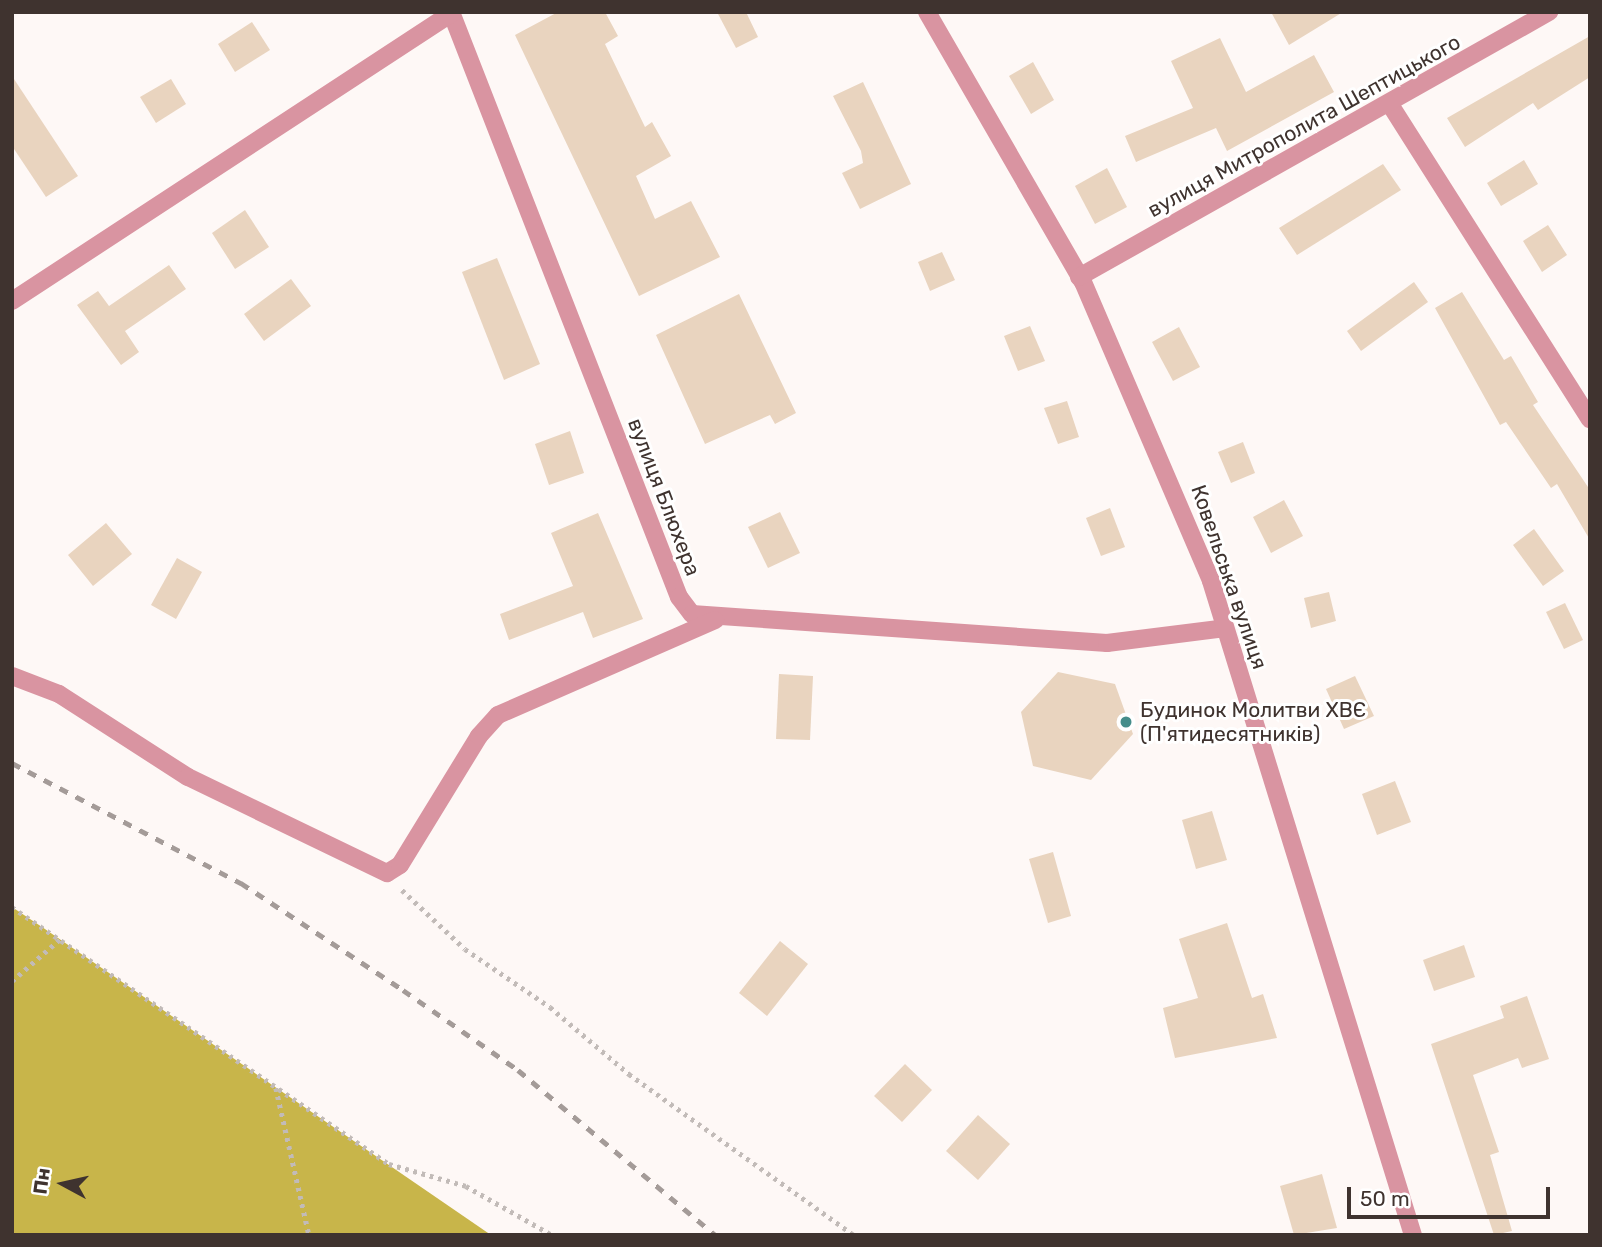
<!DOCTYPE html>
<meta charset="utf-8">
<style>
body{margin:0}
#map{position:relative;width:1602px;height:1247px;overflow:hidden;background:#fef8f6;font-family:Rubik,sans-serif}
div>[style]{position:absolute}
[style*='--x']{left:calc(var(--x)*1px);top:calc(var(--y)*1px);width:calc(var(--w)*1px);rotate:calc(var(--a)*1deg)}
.forest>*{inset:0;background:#c8b54a}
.building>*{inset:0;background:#e9d4bf}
.path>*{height:4.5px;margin-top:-2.25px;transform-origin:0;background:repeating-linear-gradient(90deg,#c2bbb8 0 3.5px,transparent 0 8.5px)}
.minor>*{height:18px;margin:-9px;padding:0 9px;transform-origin:9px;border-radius:9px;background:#d994a1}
.rail>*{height:5px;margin-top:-2.5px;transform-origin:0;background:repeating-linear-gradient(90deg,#a49b98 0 9px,transparent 0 18px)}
.dots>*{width:19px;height:19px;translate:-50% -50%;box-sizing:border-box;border:4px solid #fff;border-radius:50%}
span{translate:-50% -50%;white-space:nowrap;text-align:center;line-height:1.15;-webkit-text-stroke:6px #fff;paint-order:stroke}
.street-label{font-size:21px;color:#3f332f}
.poi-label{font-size:21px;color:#3f332f}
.left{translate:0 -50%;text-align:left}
.frame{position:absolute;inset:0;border:14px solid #3f332f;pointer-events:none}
.north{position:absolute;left:28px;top:1149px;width:70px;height:70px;-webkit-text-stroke:5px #fff;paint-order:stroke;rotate:278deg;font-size:19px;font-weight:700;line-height:28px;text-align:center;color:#3f332f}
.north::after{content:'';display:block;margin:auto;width:24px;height:32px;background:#3f332f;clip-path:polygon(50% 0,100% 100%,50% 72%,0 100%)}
.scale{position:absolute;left:1347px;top:1187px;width:203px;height:32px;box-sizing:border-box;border:4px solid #3f332f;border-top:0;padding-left:9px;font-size:21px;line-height:24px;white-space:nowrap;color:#3f332f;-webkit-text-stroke:5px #fff;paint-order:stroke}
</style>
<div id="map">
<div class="forest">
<div style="clip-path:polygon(12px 907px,42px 927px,491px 1235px,12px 1235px)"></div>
</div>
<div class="building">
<div style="clip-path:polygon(558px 12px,605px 12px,618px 36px,605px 44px,645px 127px,652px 122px,671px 156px,636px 176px,655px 219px,691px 201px,720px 257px,639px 296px,515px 35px)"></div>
<div style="clip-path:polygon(717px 12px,746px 12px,758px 37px,736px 48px)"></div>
<div style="clip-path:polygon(1271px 12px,1343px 12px,1289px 45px)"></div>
<div style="clip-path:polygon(252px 22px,270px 50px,235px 72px,218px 44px)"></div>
<div style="clip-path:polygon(1590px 36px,1590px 77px,1538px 110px,1533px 103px,1465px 147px,1447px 118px)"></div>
<div style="clip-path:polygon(1220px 38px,1246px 92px,1314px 55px,1334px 92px,1227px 151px,1216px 128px,1136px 162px,1125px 136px,1193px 108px,1171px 61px)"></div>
<div style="clip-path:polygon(1033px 62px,1054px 100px,1031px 114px,1009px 76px)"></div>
<div style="clip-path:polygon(12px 76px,78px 176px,46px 197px,12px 146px)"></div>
<div style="clip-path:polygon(171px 79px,186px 104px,156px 123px,140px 97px)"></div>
<div style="clip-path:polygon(863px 82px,911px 184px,860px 209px,842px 173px,863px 163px,861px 151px,833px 96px)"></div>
<div style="clip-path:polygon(1524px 160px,1538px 184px,1501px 206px,1487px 183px)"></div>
<div style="clip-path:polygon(1383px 164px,1401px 190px,1297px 255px,1279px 228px)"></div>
<div style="clip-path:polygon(1107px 168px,1127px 207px,1095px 224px,1075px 186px)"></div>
<div style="clip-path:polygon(245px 210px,269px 247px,235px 269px,212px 233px)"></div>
<div style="clip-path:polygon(1548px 225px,1567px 255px,1542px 272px,1523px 241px)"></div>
<div style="clip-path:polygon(942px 252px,955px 280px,930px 291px,918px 262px)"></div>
<div style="clip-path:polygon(497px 258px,540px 364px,504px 380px,462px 272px)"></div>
<div style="clip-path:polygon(169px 265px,186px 289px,125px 331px,139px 352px,121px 365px,77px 305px,98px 291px,109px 306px)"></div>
<div style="clip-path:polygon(291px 279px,311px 306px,264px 341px,244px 314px)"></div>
<div style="clip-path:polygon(1414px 282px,1428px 302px,1361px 351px,1347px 331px)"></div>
<div style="clip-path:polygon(1462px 292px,1504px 360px,1511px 356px,1538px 402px,1533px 405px,1590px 490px,1590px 540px,1557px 484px,1551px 488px,1506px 422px,1500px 425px,1435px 308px)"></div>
<div style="clip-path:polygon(739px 294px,796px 413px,775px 424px,770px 415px,705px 444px,656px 335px)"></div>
<div style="clip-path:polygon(1030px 326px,1045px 361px,1018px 371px,1004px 336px)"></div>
<div style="clip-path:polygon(1179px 327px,1200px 367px,1173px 381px,1152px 342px)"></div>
<div style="clip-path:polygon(1067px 401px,1079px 437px,1058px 444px,1044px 408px)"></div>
<div style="clip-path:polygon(570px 431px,584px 473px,549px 485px,535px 444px)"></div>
<div style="clip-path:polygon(1243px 442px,1255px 473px,1231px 483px,1218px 452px)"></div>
<div style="clip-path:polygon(1284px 500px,1303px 536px,1271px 553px,1253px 517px)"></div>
<div style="clip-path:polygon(1110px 508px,1125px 547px,1101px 556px,1086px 518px)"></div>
<div style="clip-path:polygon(780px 512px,800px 553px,768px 568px,748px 527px)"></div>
<div style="clip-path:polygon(598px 513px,643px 619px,593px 638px,583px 612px,509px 640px,500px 614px,573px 586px,551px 533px)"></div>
<div style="clip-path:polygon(106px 523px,132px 554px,93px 586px,68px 555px)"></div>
<div style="clip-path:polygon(1534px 529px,1564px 571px,1543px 586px,1513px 545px)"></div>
<div style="clip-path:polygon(177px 558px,202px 572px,176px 619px,151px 605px)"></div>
<div style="clip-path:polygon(1329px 592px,1336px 621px,1311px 628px,1304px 598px)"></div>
<div style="clip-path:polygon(1565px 603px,1583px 640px,1564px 649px,1546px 612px)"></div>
<div style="clip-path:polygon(1058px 672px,1115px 684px,1133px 734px,1091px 780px,1033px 766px,1021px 712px)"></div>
<div style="clip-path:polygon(779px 674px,813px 676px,810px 740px,776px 739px)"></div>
<div style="clip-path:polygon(1355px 676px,1374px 716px,1344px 729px,1326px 689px)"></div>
<div style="clip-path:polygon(1395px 781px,1411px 822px,1377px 835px,1362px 794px)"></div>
<div style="clip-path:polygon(1212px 811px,1227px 860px,1196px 869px,1182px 820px)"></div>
<div style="clip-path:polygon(1053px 852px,1071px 916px,1048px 923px,1029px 859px)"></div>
<div style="clip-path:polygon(1227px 923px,1252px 998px,1263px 994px,1277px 1038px,1175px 1058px,1163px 1008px,1198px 998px,1179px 939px)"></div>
<div style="clip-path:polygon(780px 941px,808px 964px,767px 1016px,739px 993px)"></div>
<div style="clip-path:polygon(1464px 945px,1475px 977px,1434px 991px,1423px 960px)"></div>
<div style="clip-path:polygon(1527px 996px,1549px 1059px,1522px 1068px,1518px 1058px,1473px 1075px,1499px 1152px,1490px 1155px,1512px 1231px,1494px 1235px,1431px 1044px,1504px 1018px,1500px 1006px)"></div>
<div style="clip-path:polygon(905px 1064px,932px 1090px,902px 1122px,874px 1096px)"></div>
<div style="clip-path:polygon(978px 1115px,1010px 1144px,978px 1180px,946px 1151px)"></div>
<div style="clip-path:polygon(1322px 1174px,1337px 1228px,1294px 1235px,1280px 1186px)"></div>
</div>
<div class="path">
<div style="--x:402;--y:890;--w:86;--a:43.1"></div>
<div style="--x:465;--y:949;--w:103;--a:34.3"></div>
<div style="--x:550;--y:1007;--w:104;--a:40.3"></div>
<div style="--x:629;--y:1074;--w:277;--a:35.6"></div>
<div style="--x:12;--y:907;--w:456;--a:34.3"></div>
<div style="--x:389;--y:1164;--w:80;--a:15.9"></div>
<div style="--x:466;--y:1186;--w:99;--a:29.7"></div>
<div style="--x:12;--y:981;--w:64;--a:-41.2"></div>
<div style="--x:276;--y:1088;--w:151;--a:77.3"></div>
</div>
<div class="minor">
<div style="--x:451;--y:12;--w:628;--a:68.71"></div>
<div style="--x:679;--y:597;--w:21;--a:53"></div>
<div style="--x:692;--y:614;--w:416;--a:4"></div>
<div style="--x:1107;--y:643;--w:119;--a:-7.2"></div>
<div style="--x:927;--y:12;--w:312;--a:60"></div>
<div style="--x:1083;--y:282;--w:325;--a:66.8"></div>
<div style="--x:1211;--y:581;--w:684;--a:72.84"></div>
<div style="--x:1391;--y:106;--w:371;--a:57.6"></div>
<div style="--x:1079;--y:277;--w:540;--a:-29.42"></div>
<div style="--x:12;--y:301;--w:526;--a:-33.21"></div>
<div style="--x:12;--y:676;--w:50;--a:21"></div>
<div style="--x:59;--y:694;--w:153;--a:32.8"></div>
<div style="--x:188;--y:777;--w:221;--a:25.8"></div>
<div style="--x:387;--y:873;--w:15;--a:-32"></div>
<div style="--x:400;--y:865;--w:151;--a:-58.5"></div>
<div style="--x:479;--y:736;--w:28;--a:-48"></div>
<div style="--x:498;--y:715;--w:237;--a:-23.6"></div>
</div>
<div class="rail">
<div style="--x:12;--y:763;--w:259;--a:27.7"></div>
<div style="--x:241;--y:883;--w:194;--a:33.4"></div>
<div style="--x:403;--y:990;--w:140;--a:34.8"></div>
<div style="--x:518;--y:1070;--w:257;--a:39.9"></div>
</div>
<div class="dots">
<div style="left:1126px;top:722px;background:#458d8a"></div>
</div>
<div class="street-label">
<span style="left:1304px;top:126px;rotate:-29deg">вулиця Митрополита Шептицького</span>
<span style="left:664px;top:497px;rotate:69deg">вулиця Блюхера</span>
<span style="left:1229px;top:577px;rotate:71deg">Ковельська вулиця</span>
</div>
<div class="poi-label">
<span class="left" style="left:1140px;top:722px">Будинок Молитви ХВЄ<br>(П'ятидесятників)</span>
</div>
<div class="frame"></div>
<div class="north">Пн</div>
<div class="scale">50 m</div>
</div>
